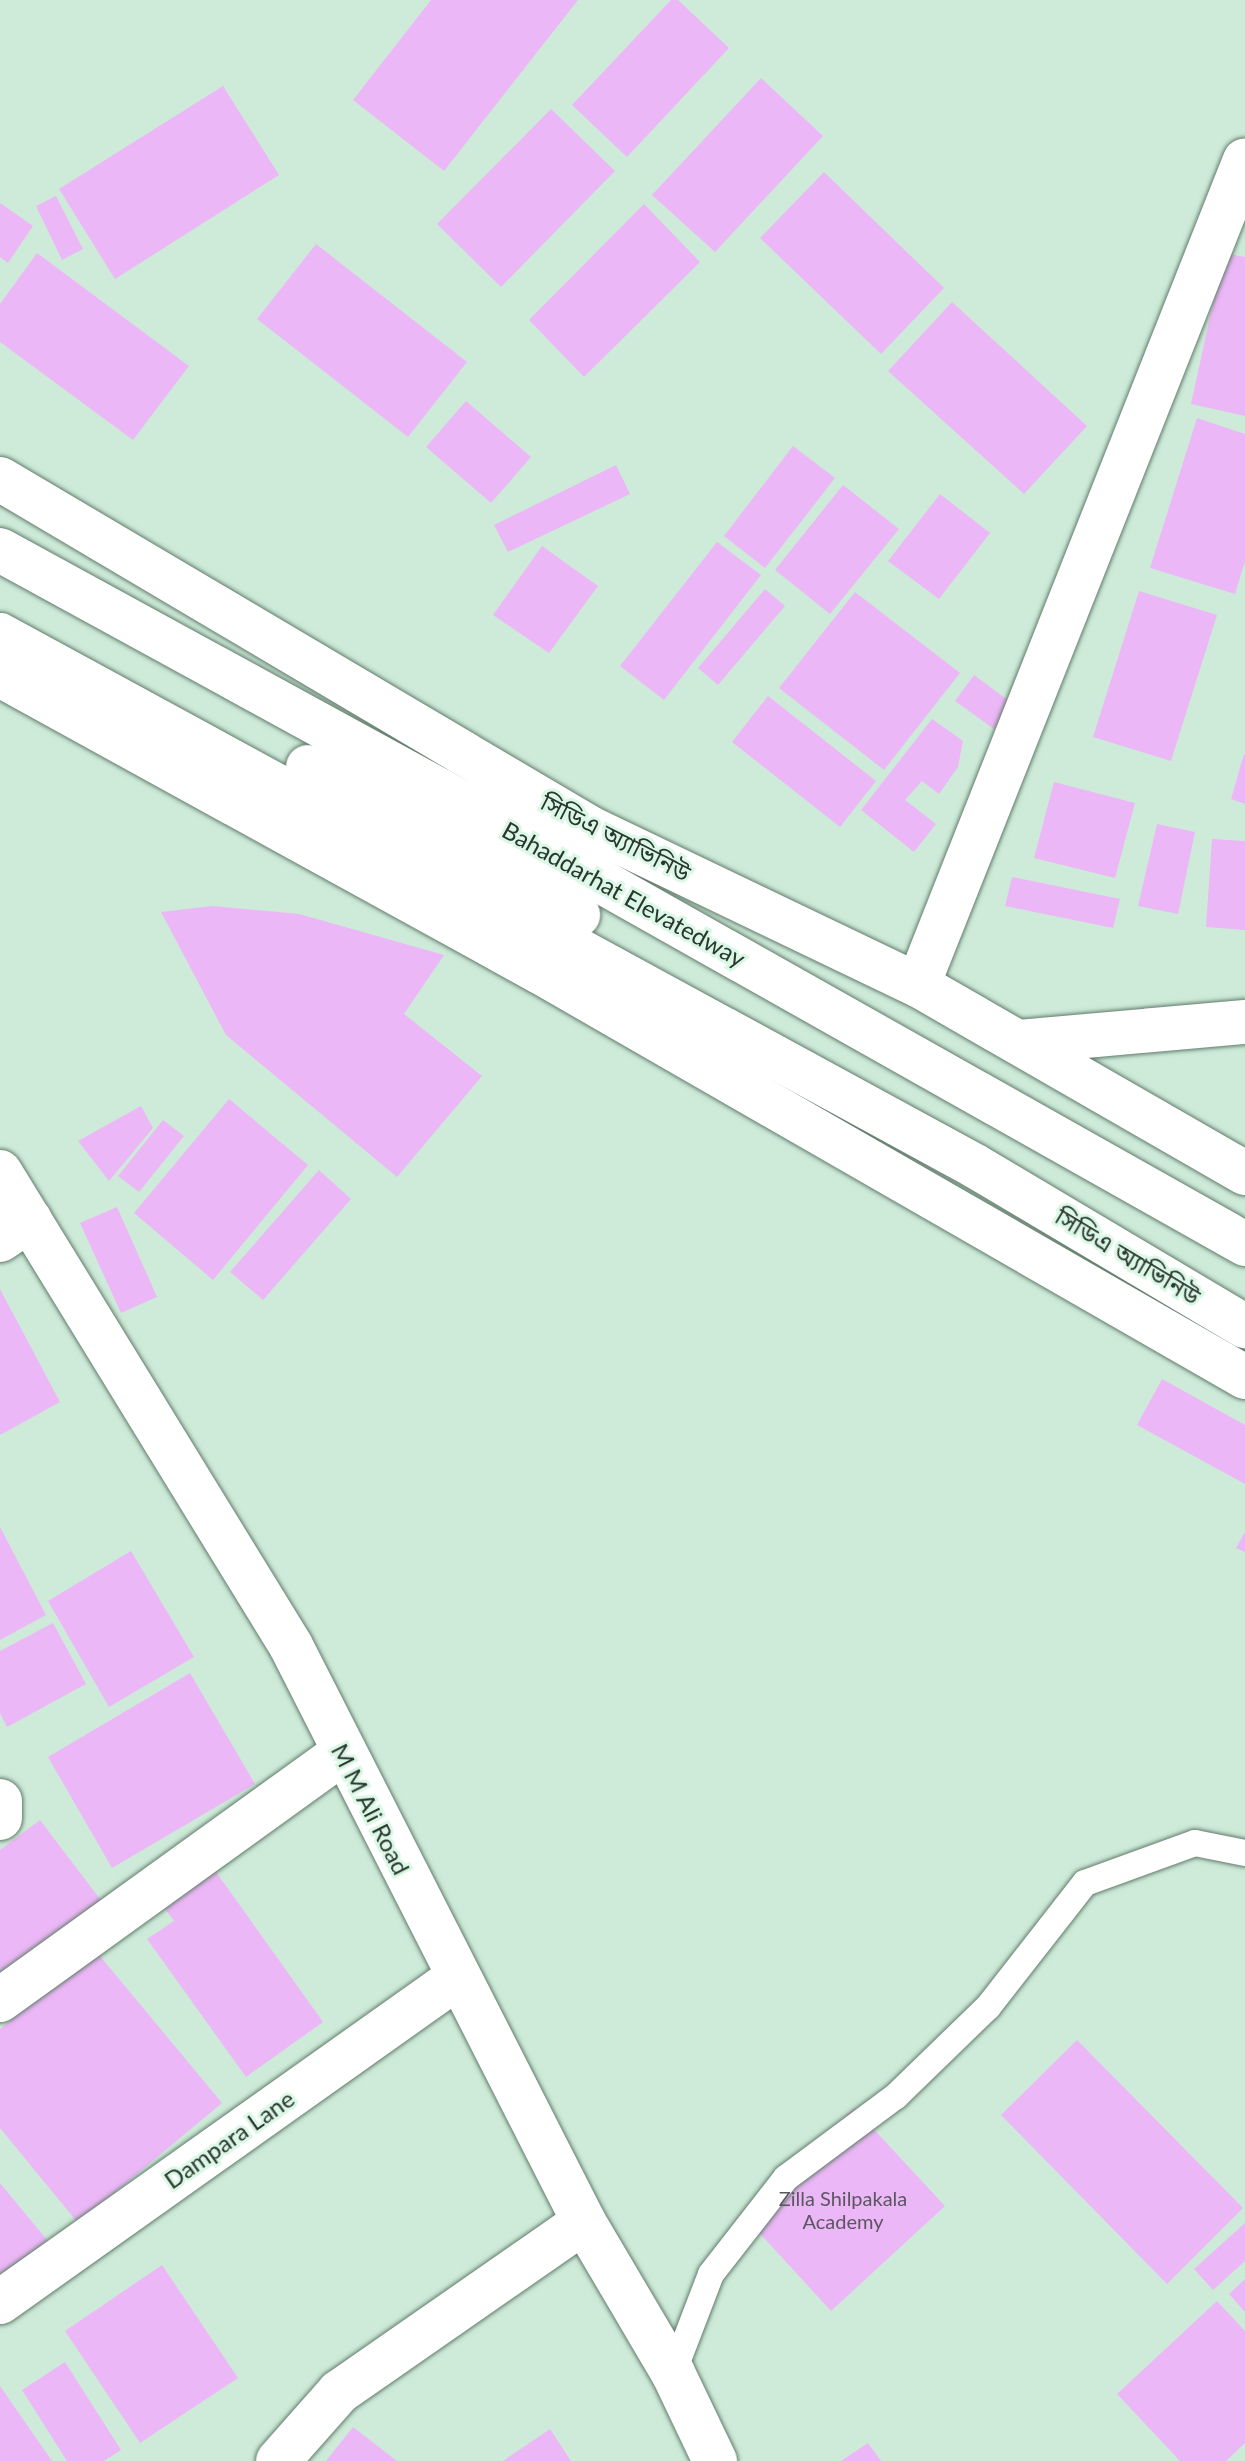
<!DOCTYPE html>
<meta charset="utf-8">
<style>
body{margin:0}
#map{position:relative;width:1245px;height:2461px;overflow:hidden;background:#ceebd9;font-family:Lato,"Noto Sans Bengali",sans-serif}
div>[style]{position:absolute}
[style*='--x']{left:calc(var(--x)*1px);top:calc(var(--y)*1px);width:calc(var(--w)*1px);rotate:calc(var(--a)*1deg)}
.building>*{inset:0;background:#ecb7f7}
.roads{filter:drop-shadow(0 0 2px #627c6c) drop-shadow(0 0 2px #627c6c)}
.service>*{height:26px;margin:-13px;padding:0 13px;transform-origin:13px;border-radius:13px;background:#fff}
.minor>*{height:44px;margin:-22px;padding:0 22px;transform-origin:22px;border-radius:22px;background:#fff}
.tertiary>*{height:44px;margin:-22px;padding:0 22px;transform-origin:22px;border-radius:22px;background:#fff}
.trunk>*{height:44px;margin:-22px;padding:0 22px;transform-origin:22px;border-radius:22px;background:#fff}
span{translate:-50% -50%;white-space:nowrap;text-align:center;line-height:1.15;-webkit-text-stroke:6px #dbf8e6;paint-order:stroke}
.number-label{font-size:20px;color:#5b5661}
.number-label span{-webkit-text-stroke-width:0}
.street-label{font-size:24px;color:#2b362f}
</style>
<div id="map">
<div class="building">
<div style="clip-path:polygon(431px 0,578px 0,444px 171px,353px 100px)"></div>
<div style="clip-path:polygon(671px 0,678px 0,729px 48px,627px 157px,572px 105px)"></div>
<div style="clip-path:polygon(761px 78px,823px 136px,715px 252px,652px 195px)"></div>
<div style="clip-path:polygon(223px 86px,279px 175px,115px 279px,59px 189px)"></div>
<div style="clip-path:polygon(551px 109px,615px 171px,501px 287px,437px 224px)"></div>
<div style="clip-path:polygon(824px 172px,944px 288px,881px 354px,760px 238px)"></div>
<div style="clip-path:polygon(56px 196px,83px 249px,62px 260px,36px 206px)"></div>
<div style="clip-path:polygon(0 203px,33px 226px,8px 263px,0 257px)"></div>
<div style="clip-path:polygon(644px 204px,700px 262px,584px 377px,529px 320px)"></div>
<div style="clip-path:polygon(316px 244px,467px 362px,408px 437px,257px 319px)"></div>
<div style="clip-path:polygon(37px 253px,189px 366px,133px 440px,0 342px,0 304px)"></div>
<div style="clip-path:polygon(1224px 253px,1245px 257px,1245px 416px,1191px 404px)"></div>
<div style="clip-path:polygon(952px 302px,1087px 426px,1024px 494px,888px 371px)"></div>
<div style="clip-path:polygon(466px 401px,531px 457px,491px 503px,426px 447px)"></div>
<div style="clip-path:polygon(1197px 418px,1245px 434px,1245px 561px,1235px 594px,1150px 568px)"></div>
<div style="clip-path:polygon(793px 446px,835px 478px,765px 568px,724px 536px)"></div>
<div style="clip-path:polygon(616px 465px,630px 494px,508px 552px,494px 525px)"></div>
<div style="clip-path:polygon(843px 485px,899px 529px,830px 614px,775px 570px)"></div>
<div style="clip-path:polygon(940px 494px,990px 533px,939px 599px,888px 561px)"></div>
<div style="clip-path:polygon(717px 542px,761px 575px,664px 700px,620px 666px)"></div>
<div style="clip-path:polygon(542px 546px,598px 586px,549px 653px,493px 615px)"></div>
<div style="clip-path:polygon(765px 589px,785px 606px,718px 685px,698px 668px)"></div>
<div style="clip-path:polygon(1139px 591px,1217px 615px,1171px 761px,1093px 737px)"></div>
<div style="clip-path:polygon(855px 592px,960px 673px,884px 770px,779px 688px)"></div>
<div style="clip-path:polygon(974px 675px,1013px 704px,994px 729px,955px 701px)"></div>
<div style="clip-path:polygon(768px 696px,876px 781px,840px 827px,732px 742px)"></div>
<div style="clip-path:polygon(932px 719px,963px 741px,958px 767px,939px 794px,922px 781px,905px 800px,936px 824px,914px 852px,861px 810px)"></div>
<div style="clip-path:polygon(1244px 754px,1245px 755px,1245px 804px,1231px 799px)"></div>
<div style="clip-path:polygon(1054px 782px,1135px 803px,1115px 878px,1034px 858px)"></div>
<div style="clip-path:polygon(1157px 824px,1195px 832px,1178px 914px,1138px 906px)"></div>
<div style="clip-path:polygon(1212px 839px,1245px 841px,1245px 930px,1206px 927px)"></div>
<div style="clip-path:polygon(1012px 877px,1120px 899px,1113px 928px,1005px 906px)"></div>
<div style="clip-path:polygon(212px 906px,299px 914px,444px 955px,404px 1014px,482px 1076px,397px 1177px,226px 1035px,161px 912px)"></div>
<div style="clip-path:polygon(229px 1099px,308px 1165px,213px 1280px,134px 1213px)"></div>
<div style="clip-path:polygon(141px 1106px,153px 1128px,109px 1181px,78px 1141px)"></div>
<div style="clip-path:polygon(163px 1120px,184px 1136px,139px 1192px,118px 1176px)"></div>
<div style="clip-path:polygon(319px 1170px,351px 1199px,263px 1300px,230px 1272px)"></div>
<div style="clip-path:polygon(117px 1207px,157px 1297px,121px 1313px,80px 1223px)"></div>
<div style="clip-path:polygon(0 1289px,60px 1402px,0 1435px)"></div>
<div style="clip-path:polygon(1162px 1379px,1245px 1425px,1245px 1484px,1137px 1425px)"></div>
<div style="clip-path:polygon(0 1527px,46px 1615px,0 1640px)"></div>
<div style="clip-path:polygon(1245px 1532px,1245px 1552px,1236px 1548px)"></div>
<div style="clip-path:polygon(131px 1551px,194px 1657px,109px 1707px,48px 1601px)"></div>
<div style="clip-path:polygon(53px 1623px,86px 1684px,7px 1727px,0 1713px,0 1651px)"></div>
<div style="clip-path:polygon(190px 1673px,255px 1784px,112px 1868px,48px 1757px)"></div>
<div style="clip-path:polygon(40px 1820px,103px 1903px,0 1982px,0 1850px)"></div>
<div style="clip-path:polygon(214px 1869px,323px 2022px,246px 2077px,147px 1939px,174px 1921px,163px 1906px)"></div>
<div style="clip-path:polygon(95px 1950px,222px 2103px,78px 2223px,0 2128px,0 2029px)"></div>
<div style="clip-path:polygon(1077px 2040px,1243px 2208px,1167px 2284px,1001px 2115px)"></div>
<div style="clip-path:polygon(854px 2108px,945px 2206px,831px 2311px,741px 2213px)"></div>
<div style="clip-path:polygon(0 2183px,52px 2246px,0 2279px)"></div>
<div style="clip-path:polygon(1245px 2223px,1245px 2261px,1213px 2290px,1194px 2269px)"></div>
<div style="clip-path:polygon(162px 2265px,238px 2378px,140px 2443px,65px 2331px)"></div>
<div style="clip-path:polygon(1245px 2279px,1245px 2312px,1229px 2294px)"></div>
<div style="clip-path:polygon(1217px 2301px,1245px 2331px,1245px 2443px,1226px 2461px,1180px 2461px,1117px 2394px)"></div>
<div style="clip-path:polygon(65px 2362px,121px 2450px,104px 2461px,67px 2461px,22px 2390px)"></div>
<div style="clip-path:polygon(0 2386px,52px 2461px,0 2461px)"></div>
<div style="clip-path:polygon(353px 2427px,397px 2461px,326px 2461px)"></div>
<div style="clip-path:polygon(550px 2429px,571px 2461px,503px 2461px)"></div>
<div style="clip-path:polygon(868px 2443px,881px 2461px,841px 2461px)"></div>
</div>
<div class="roads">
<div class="service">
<div style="--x:673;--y:2373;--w:106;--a:-69"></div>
<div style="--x:711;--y:2274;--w:122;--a:-52"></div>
<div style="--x:786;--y:2178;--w:137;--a:-36.7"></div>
<div style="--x:896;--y:2096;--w:128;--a:-44.1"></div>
<div style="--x:988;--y:2007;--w:157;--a:-52"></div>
<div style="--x:1085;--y:1883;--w:117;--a:-20"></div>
<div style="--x:1195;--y:1843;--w:51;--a:11.3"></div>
</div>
<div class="minor">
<div style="--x:918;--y:985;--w:887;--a:-68.38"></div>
<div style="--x:0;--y:1240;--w:36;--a:-34"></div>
<div style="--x:0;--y:1801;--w:17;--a:90"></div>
<div style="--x:0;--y:2000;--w:422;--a:-35.8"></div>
<div style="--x:0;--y:2302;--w:562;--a:-35.36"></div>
<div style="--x:278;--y:2461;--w:92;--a:-48.5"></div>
<div style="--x:339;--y:2392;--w:298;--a:-34.8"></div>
</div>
<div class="tertiary">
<div style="--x:1019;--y:1042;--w:227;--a:-5.1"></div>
<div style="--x:0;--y:1172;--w:556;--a:58.45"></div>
<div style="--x:291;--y:1646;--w:646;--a:63.04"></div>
<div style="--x:584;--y:2222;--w:175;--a:59.5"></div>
<div style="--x:673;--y:2373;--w:98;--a:64.5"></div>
</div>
<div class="trunk">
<div style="--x:0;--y:479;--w:685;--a:30.61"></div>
<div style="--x:590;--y:828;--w:364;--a:25.6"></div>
<div style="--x:918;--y:985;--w:377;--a:29.9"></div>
<div style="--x:0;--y:550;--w:500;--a:28.67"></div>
<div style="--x:439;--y:790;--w:925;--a:29.39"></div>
<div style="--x:0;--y:635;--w:1110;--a:28.57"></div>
<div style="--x:975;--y:1166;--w:314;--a:30.7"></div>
<div style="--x:0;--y:675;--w:616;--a:28.81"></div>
<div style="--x:540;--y:972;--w:813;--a:29.88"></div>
<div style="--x:308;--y:767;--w:308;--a:28.7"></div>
</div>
</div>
<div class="number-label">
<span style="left:843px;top:2210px">Zilla Shilpakala<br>Academy</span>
</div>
<div class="street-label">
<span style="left:616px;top:837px;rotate:27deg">সিডিএ অ্যাভিনিউ</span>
<span style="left:624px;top:894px;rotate:29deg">Bahaddarhat Elevatedway</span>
<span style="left:1128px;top:1256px;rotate:31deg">সিডিএ অ্যাভিনিউ</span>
<span style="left:371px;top:1809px;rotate:63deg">M M Ali Road</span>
<span style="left:229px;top:2139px;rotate:-35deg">Dampara Lane</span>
</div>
</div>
